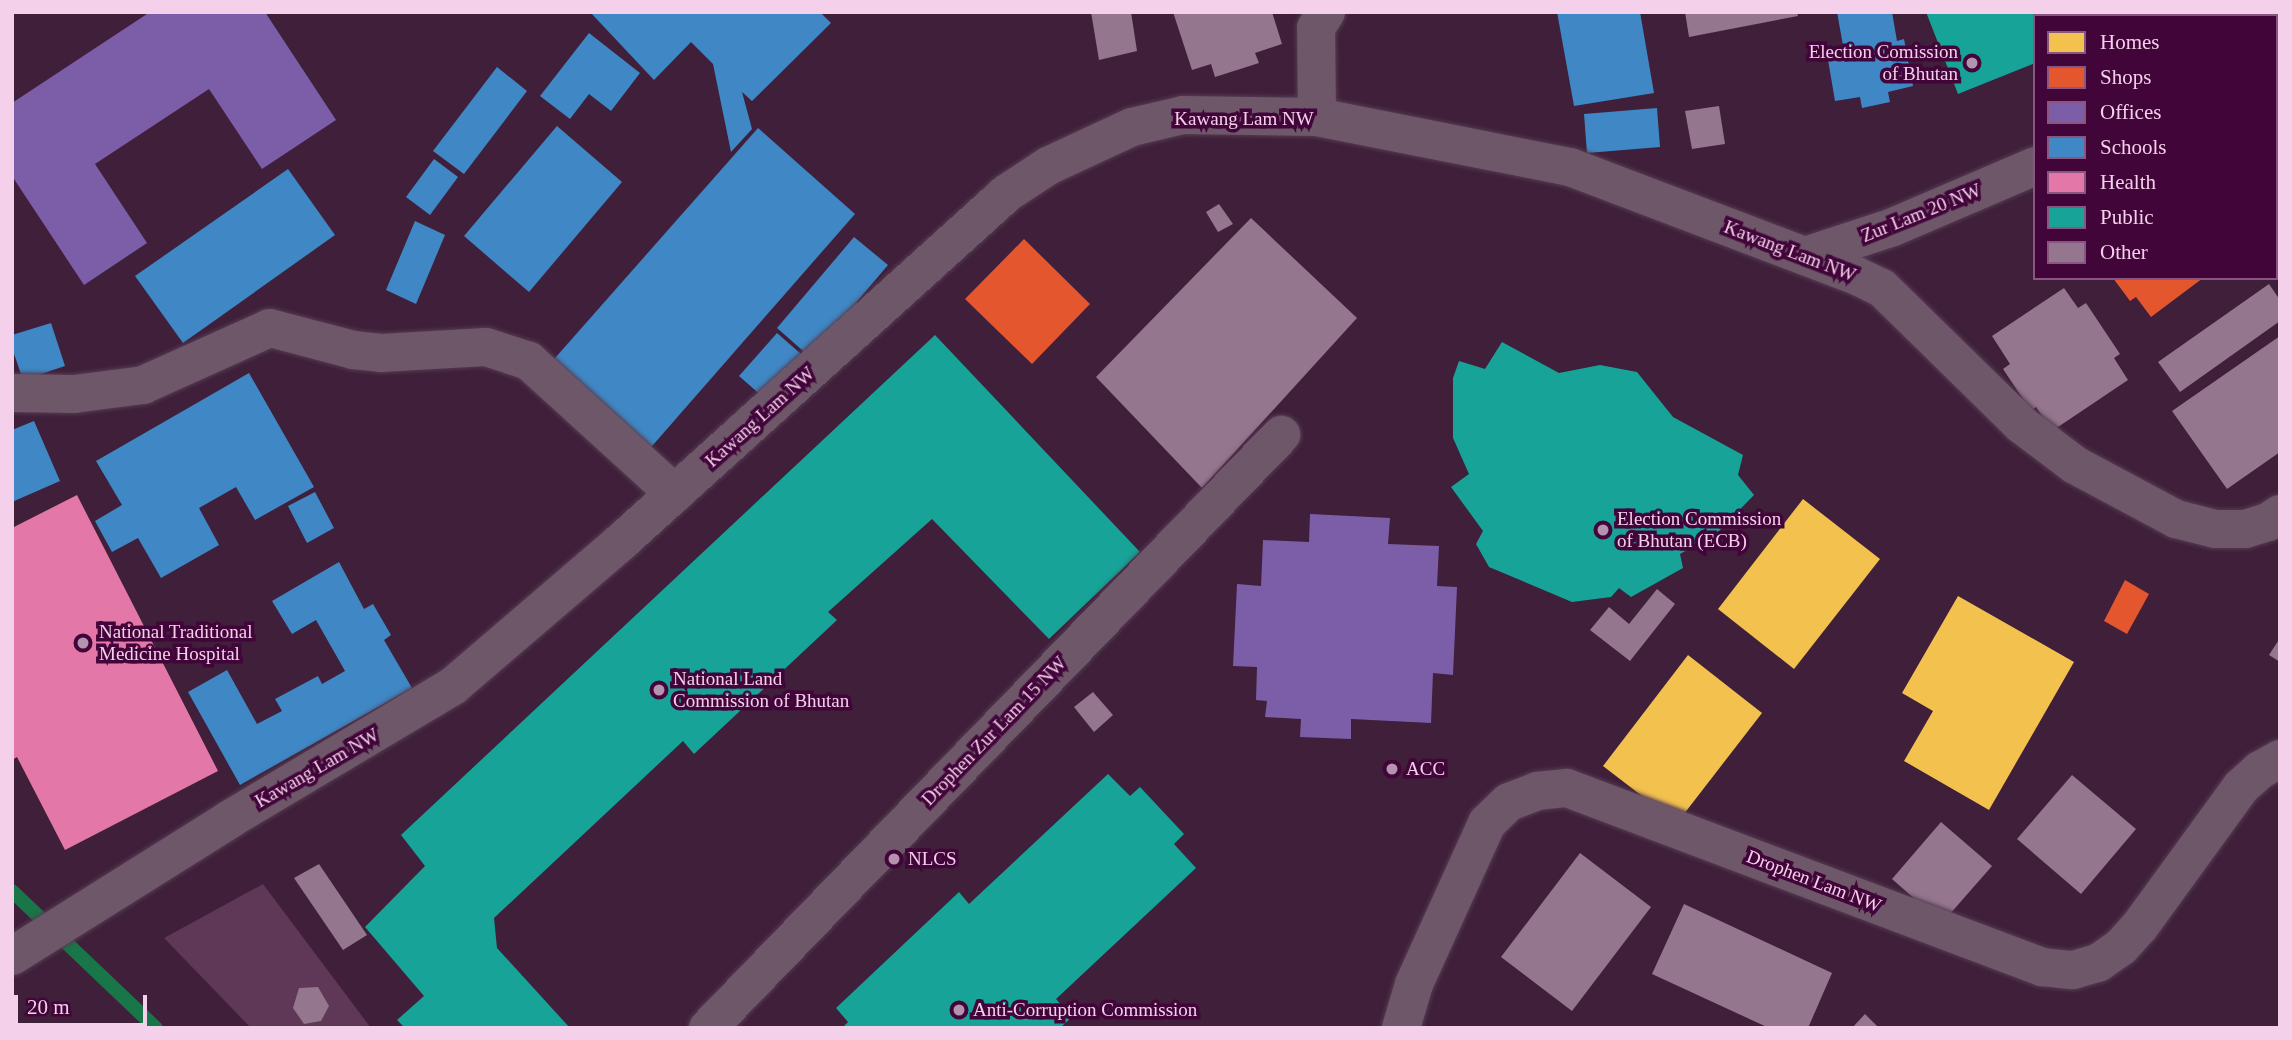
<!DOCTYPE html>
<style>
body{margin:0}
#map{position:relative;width:2292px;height:1040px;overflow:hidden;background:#3f1f3a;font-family:Georgia,serif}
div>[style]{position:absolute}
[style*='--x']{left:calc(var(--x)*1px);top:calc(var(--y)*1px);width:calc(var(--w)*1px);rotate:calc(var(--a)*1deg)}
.green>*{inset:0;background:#5f3757}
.homes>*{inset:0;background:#f2c14e}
.shops>*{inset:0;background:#e4572e}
.offices>*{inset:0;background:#7b5ea7}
.schools>*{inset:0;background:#3f88c5}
.health>*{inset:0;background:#e377a8}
.public>*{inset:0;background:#17a398}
.stream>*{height:14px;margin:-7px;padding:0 7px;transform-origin:7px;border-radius:7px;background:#197648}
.building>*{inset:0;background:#95768f}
.roads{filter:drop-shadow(0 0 2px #553b51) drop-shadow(0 0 2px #553b51)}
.minor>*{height:38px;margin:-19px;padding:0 19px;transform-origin:19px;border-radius:19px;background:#6f576a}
.dots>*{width:19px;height:19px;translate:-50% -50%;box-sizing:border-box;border:4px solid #410539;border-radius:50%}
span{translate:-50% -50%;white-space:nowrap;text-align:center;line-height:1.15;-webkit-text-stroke:7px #410539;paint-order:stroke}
.poi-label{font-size:19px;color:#f4d0eb}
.right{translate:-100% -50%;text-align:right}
.left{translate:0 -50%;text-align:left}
.street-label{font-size:19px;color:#f4d0eb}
.frame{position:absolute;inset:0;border:14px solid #f4d0eb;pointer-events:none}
.legend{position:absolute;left:2033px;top:14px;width:245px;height:266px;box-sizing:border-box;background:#410539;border:2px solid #895680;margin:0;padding:9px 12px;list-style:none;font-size:21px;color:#f4d0eb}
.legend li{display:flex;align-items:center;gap:14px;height:35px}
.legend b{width:35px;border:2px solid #895680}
.scale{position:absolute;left:14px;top:995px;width:133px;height:32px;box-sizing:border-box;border:4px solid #f4d0eb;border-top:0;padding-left:9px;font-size:21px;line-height:24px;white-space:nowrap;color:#f4d0eb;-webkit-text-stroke:5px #410539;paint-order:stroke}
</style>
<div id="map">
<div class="green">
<div style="clip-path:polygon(263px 884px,371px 1028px,251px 1028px,164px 938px)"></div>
</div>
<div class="homes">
<div style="clip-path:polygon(1803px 499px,1880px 559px,1794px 669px,1718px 609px)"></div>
<div style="clip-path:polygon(1958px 596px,2074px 662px,1989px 810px,1904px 761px,1933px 711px,1902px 693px)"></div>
<div style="clip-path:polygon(1688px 655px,1762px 713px,1677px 823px,1603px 766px)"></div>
</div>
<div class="shops">
<div style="clip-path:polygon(1024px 239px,1090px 304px,1032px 364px,965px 299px)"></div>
<div style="clip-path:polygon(2113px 278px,2203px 278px,2151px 317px,2136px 297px,2130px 301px)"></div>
<div style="clip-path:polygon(2125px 580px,2149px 594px,2127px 634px,2104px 621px)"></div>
</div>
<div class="offices">
<div style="clip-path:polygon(150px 12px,265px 12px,336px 120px,262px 169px,209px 89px,95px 164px,147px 243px,84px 285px,12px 176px,12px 103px)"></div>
<div style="clip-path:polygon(1310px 514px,1390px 518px,1388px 544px,1439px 546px,1437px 586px,1457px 587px,1453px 675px,1433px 673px,1431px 723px,1351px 719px,1351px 739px,1300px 737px,1301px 719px,1265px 717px,1267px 701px,1256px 700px,1257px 667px,1233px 666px,1237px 584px,1261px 586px,1263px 540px,1309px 542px)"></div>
</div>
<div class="schools">
<div style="clip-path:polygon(590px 12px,820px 12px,831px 23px,752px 101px,742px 92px,752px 129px,731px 152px,713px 64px,691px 42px,654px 80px)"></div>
<div style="clip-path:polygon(1557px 12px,1640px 12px,1654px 93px,1574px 106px)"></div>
<div style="clip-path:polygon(1837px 12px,1892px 12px,1897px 41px,1904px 39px,1913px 86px,1888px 92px,1890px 102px,1862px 108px,1860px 97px,1835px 101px,1827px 54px,1844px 51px)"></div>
<div style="clip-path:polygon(589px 33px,640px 73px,611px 111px,589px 94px,570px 119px,540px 96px)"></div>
<div style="clip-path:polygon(497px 67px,527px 91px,464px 174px,433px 151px)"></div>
<div style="clip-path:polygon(1657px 108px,1660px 147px,1587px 153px,1584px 114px)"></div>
<div style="clip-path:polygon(557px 126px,622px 182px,529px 292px,464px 236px)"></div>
<div style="clip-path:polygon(758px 128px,855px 214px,646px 453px,548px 366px)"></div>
<div style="clip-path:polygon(434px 159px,458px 177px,430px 215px,406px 197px)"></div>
<div style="clip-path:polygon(288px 169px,335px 235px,183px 343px,135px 276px)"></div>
<div style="clip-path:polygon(415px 221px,445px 235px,416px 304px,386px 290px)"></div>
<div style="clip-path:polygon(854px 237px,888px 265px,810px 357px,777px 328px)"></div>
<div style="clip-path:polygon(51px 323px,65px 366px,23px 380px,12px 348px,12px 335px)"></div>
<div style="clip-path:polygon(777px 333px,801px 354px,763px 397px,739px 376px)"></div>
<div style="clip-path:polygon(249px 373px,314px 487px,255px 520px,236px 487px,199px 508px,219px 545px,161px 578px,138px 538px,112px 552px,95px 521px,122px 505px,96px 461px)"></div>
<div style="clip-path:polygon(34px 421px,60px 481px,12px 502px,12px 430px)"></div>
<div style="clip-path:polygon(315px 492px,334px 528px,307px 543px,288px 506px)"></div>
<div style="clip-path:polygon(339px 562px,364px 609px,373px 604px,391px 635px,384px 640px,412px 688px,240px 785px,188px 692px,227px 670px,257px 724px,282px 711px,275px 699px,318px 676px,322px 684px,345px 671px,316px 620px,292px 634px,272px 601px)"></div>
</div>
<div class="health">
<div style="clip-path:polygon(77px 495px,218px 771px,65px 850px,17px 757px,12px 760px,12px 528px)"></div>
</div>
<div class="public">
<div style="clip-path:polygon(1926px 12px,2047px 12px,2049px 16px,2035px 16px,2035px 63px,1958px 94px)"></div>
<div style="clip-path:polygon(935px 335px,1140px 552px,1049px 639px,932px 519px,828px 612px,837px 620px,694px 754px,683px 741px,494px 918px,497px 948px,570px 1028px,405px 1028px,397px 1020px,424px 996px,365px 927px,425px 866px,401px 835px)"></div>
<div style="clip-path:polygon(1502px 342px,1559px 373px,1600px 365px,1637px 372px,1673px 417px,1743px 455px,1738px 475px,1754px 495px,1718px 532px,1680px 554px,1683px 568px,1631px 597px,1619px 588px,1611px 597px,1572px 602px,1489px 567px,1476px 544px,1483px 531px,1451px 487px,1469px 474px,1453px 438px,1453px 378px,1459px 361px,1485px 369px)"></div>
<div style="clip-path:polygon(1108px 774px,1130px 796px,1140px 787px,1184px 834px,1174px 844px,1196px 868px,1056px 999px,1072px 1017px,1060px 1028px,842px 1028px,848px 1022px,836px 1008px,959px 892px,969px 904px)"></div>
</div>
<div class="stream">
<div style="--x:12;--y:891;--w:199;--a:43.6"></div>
</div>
<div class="building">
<div style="clip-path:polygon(1091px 12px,1131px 12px,1137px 51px,1099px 60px)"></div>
<div style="clip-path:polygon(1173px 12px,1272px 12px,1282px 44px,1255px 53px,1259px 63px,1215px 77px,1211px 64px,1192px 70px)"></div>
<div style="clip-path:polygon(1685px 12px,1797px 12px,1798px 16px,1689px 37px)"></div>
<div style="clip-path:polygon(2167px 12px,2257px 12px,2259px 16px,2161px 16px)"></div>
<div style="clip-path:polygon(1719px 106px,1725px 144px,1692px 149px,1685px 111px)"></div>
<div style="clip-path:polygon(2280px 183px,2280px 282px,2276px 277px,2276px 185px)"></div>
<div style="clip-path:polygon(1219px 204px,1233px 224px,1218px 232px,1206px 212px)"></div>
<div style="clip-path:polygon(1251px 218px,1357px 318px,1202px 488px,1096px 377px)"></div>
<div style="clip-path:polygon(2269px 284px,2280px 300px,2280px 321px,2180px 392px,2158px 362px)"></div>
<div style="clip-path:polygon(2064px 288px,2078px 308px,2086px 303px,2120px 354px,2114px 358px,2128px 380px,2052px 431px,2036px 407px,2031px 411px,2003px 369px,2010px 364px,1992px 336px)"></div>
<div style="clip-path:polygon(2280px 336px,2280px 452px,2227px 489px,2172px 411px)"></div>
<div style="clip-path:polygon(1657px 589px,1675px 604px,1630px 661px,1590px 630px,1609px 607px,1629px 624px)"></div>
<div style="clip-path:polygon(2280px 638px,2280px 662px,2269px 655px)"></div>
<div style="clip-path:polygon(1093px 692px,1113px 715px,1094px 732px,1074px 707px)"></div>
<div style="clip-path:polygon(2072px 775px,2136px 829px,2081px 894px,2017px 839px)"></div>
<div style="clip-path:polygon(1941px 822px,1992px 866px,1942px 923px,1892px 879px)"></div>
<div style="clip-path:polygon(1580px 853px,1651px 907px,1572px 1011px,1501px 957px)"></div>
<div style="clip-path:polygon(319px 864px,367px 935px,343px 950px,294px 878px)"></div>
<div style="clip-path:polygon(1684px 904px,1832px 973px,1808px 1028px,1769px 1028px,1652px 974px)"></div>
<div style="clip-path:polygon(318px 987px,329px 1006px,321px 1021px,304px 1024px,293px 1008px,299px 988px)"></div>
<div style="clip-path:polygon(1865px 1014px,1879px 1028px,1852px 1028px)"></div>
</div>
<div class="roads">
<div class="minor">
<div style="--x:1317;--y:117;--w:89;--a:-90.6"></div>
<div style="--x:1316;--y:28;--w:19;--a:-58"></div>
<div style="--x:1805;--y:256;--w:93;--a:-18.2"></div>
<div style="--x:1893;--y:227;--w:155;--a:-23.2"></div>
<div style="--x:12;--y:393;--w:62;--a:0.9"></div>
<div style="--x:74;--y:394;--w:70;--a:-7.4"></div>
<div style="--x:143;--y:385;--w:139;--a:-24.2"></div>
<div style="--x:270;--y:328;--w:86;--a:14.8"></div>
<div style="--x:353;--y:350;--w:28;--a:6"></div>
<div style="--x:381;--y:353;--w:105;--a:-3.3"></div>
<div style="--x:486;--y:347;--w:45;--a:18"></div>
<div style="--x:529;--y:361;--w:197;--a:42.3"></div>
<div style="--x:12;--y:956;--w:257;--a:-32.1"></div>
<div style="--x:230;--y:819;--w:260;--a:-30.8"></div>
<div style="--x:453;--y:686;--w:223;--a:-40.6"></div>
<div style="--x:622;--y:541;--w:519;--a:-42.11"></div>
<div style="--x:1007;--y:193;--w:49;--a:-33.4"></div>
<div style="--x:1048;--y:166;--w:93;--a:-24.9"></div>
<div style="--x:1132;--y:127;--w:52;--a:-13.2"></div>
<div style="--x:1183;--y:115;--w:134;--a:0.9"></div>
<div style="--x:1317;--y:117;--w:258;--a:11.2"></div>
<div style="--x:1570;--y:167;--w:305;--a:20.8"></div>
<div style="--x:1855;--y:275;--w:30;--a:26"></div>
<div style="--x:1882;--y:288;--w:196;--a:44.4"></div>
<div style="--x:2022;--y:425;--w:66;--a:37"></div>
<div style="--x:2075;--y:465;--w:115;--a:28.1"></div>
<div style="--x:2176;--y:519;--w:40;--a:14.4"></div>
<div style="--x:2215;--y:529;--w:30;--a:0"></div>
<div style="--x:2245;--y:529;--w:24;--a:-17"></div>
<div style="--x:2268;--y:522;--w:14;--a:-34"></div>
<div style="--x:708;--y:1028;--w:825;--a:-45.98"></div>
<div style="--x:1401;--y:1028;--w:46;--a:-73.5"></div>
<div style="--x:1414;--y:984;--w:177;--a:-65.6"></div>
<div style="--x:1487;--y:823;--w:30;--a:-44"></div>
<div style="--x:1509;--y:802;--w:30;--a:-21"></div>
<div style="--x:1537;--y:791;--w:30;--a:-6"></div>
<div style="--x:1567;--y:788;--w:508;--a:20.65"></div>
<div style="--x:2042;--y:967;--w:31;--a:6"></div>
<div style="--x:2073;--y:970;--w:26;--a:-16"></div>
<div style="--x:2098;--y:963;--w:28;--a:-35"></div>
<div style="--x:2121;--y:947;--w:28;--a:-48"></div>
<div style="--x:2140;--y:926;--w:172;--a:-54"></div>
<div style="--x:2241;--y:787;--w:25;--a:-42"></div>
<div style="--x:2260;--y:770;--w:23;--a:-29"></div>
</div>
</div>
<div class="dots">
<div style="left:1972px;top:63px;background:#b592ad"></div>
<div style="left:1603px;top:530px;background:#b592ad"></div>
<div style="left:83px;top:643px;background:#b592ad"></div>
<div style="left:659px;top:690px;background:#b592ad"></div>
<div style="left:1392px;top:769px;background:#b592ad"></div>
<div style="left:894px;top:859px;background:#b592ad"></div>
<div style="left:959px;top:1010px;background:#b592ad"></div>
</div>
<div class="poi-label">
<span class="right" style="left:1958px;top:63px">Election Comission<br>of Bhutan</span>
<span class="left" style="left:1617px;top:530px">Election Commission<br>of Bhutan (ECB)</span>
<span class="left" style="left:99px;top:643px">National Traditional<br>Medicine Hospital</span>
<span class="left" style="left:673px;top:690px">National Land<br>Commission of Bhutan</span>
<span class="left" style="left:1406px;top:769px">ACC</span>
<span class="left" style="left:908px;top:859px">NLCS</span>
<span class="left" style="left:973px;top:1010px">Anti-Corruption Commission</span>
</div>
<div class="street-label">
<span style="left:1244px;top:119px">Kawang Lam NW</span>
<span style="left:1921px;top:213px;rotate:-22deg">Zur Lam 20 NW</span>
<span style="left:1790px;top:251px;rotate:21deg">Kawang Lam NW</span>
<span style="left:760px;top:417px;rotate:-42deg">Kawang Lam NW</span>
<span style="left:994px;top:731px;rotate:-46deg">Drophen Zur Lam 15 NW</span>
<span style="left:317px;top:768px;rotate:-30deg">Kawang Lam NW</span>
<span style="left:1814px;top:881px;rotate:21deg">Drophen Lam NW</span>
</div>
<div class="frame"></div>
<ul class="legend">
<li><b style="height:19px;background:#f2c14e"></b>Homes</li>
<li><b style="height:19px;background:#e4572e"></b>Shops</li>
<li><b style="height:19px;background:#7b5ea7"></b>Offices</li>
<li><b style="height:19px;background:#3f88c5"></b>Schools</li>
<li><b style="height:19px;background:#e377a8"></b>Health</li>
<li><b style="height:19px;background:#17a398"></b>Public</li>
<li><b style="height:19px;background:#95768f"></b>Other</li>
</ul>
<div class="scale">20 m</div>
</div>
